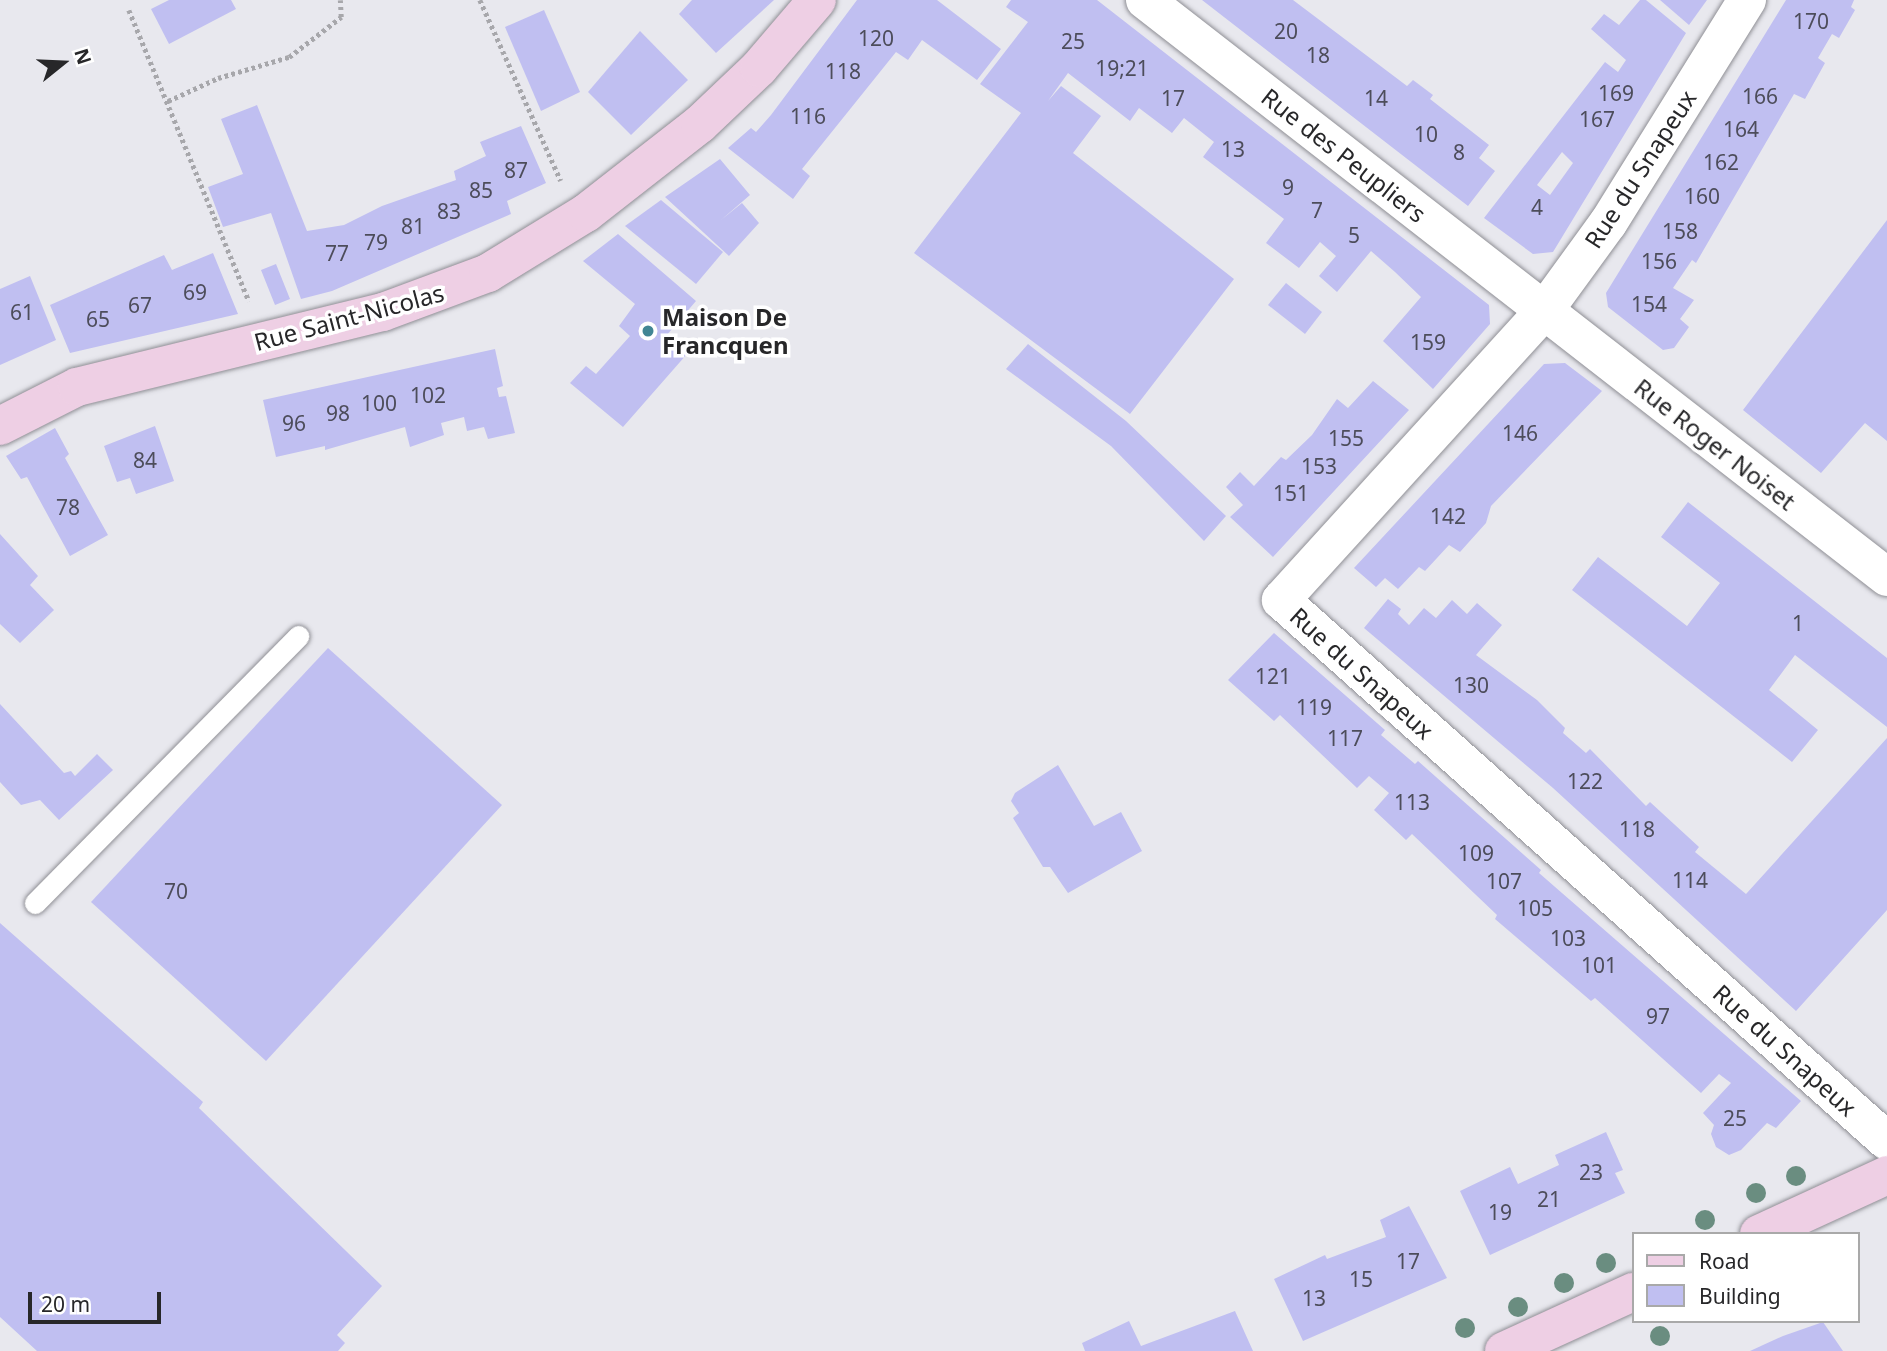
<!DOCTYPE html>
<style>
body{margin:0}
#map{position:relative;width:1887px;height:1351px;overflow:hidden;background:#e8e8ee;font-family:"Noto Sans",sans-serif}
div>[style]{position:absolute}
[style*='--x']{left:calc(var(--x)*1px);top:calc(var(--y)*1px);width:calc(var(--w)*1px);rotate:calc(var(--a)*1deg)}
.building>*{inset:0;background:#c0bff1}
.path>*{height:4.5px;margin-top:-2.25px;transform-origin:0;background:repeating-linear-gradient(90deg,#a7a7ab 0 3.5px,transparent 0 7px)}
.roads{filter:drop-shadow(0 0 2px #8f8f95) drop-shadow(0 0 2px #8f8f95)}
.lane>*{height:21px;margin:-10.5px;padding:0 10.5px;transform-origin:10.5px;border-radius:10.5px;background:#fff}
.street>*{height:38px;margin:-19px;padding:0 19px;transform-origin:19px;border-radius:19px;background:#fff}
.secondary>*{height:38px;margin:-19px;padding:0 19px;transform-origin:19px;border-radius:19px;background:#eecfe4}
.trees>*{width:20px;height:20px;margin:-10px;border-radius:50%;background:#6a8d80}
.dots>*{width:19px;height:19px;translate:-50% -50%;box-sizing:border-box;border:4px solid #fff;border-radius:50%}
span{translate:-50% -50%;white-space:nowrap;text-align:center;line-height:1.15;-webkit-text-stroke:7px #fff;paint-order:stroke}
.number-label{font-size:21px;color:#4d4d5b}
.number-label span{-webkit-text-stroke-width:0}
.street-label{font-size:24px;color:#272729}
.poi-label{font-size:24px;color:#272729;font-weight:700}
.left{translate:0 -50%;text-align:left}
.legend{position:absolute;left:1632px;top:1232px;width:228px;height:91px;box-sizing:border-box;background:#fff;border:2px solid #a9a9a9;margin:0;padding:9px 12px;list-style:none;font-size:21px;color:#272729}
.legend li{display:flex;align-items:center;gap:14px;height:35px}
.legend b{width:35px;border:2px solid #a9a9a9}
.north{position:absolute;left:28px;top:28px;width:70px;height:70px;-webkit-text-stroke:5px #fff;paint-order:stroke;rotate:72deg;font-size:19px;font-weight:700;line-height:28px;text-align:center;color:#272729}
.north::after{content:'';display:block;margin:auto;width:24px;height:32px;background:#272729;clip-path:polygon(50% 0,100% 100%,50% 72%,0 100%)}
.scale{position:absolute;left:28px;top:1292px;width:133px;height:32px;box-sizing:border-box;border:4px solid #272729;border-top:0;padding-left:9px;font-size:21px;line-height:24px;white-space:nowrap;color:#272729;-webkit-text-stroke:5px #fff;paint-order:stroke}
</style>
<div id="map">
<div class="building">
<div style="clip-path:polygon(169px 0,231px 0,236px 9px,169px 44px,151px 9px)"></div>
<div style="clip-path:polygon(692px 0,774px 0,716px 53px,679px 14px)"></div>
<div style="clip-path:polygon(857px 0,937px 0,1001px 49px,977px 80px,922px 40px,908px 60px,896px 52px,802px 169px,810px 176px,793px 199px,728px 148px,751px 128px,756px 132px,771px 115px)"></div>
<div style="clip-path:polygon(1011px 0,1097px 0,1489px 305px,1490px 324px,1433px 389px,1383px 341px,1421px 297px,1395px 272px,1371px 251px,1337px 292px,1319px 276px,1336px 256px,1320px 242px,1299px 268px,1266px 243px,1284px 219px,1203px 157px,1214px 142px,1184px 118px,1172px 133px,1139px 108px,1130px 121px,1068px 73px,1048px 101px,1061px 86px,1101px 116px,1073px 153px,1234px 279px,1130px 414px,914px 253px,1021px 113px,980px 84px,1028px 22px,1006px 7px)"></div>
<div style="clip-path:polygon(1202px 0,1293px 0,1407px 86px,1413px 80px,1433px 95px,1430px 99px,1489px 145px,1479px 158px,1495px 171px,1468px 206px)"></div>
<div style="clip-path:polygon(evenodd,1640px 0,1646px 0,1686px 33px,1553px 252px,1533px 254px,1484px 218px,1605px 62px,1618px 72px,1626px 60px,1591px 29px,1604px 14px,1619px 25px,1640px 0,1562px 152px,1573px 163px,1550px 195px,1537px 185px,1562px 152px)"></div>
<div style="clip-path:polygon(1660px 0,1707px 0,1689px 25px)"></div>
<div style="clip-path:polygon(1786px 0,1854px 0,1851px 7px,1855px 10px,1839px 38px,1832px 34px,1818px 58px,1825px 63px,1805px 99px,1794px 94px,1696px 263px,1692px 260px,1673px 288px,1694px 300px,1680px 319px,1689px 327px,1674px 348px,1663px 350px,1608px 307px,1606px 293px)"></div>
<div style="clip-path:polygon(544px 10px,580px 92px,541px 111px,505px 27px)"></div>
<div style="clip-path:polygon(640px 31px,688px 80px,631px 135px,588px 92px)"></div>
<div style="clip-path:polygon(257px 105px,307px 231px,344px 225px,382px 206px,456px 180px,454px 171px,486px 156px,480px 142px,521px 126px,546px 183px,507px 201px,511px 214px,332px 291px,301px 299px,271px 213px,223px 227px,208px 187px,243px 174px,221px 119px)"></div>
<div style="clip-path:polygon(720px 159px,750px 195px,721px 220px,742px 203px,759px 223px,729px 256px,665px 197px)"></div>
<div style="clip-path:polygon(661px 200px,723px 252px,696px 284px,625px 226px)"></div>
<div style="clip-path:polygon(1887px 220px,1887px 441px,1865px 423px,1821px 473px,1743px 410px)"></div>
<div style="clip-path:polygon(618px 234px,696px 301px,666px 336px,687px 354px,623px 427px,570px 383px,586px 366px,596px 374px,630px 336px,619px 326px,635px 304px,583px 261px)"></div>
<div style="clip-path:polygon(213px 253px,238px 314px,70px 353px,50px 305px,164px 255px,172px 270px)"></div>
<div style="clip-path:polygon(276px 264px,290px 299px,275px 305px,261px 270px)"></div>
<div style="clip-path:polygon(30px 276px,56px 340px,0 365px,0 289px)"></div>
<div style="clip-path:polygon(1286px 283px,1322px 312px,1305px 334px,1268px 305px)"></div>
<div style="clip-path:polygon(1028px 344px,1126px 421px,1226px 516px,1204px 541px,1111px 446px,1006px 369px)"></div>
<div style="clip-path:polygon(495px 349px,503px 386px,497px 388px,499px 397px,506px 396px,515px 433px,488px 439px,484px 427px,467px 431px,464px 417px,441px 423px,444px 435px,410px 447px,405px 427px,325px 450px,325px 446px,276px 457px,263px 400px)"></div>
<div style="clip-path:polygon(1565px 363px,1602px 391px,1491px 506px,1486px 523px,1460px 552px,1449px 545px,1425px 571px,1419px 567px,1398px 589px,1385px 578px,1376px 587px,1354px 568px,1544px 364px)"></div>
<div style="clip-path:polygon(1373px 381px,1409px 410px,1273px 557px,1230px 517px,1243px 505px,1226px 487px,1240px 472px,1254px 486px,1281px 457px,1286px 460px,1312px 435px,1337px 399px,1348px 408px)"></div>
<div style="clip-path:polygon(155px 426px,174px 481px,136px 494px,130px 478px,117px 482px,104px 446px)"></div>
<div style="clip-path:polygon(55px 428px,69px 454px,65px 458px,108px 535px,70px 556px,27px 477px,21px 479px,6px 456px)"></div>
<div style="clip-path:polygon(1688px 502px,1887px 658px,1887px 727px,1795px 655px,1769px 690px,1818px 730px,1792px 762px,1572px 590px,1598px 557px,1687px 626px,1720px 583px,1661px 537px)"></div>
<div style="clip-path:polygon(0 534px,38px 576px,30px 585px,54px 610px,20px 643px,0 624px)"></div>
<div style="clip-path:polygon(1388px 599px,1401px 609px,1398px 614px,1409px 625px,1424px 608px,1436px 618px,1452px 600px,1467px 614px,1477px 603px,1502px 625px,1476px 655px,1537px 700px,1565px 728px,1563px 733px,1586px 753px,1590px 749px,1646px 806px,1650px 802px,1699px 847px,1695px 852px,1746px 894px,1887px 738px,1887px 910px,1796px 1011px,1553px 788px,1364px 628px)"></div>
<div style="clip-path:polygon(1274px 633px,1385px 730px,1381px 735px,1415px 764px,1418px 761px,1541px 870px,1539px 873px,1801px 1101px,1776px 1128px,1767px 1123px,1741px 1150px,1729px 1155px,1716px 1147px,1711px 1134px,1714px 1125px,1703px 1113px,1731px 1083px,1719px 1074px,1701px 1093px,1595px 998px,1591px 1001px,1495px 919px,1497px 915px,1412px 834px,1406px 840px,1374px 810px,1389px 793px,1369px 776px,1357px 788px,1280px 715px,1274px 721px,1228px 680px)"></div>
<div style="clip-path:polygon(328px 648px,502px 805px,266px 1061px,91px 902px)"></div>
<div style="clip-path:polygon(0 704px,64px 773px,71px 771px,75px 776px,97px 754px,113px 770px,59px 820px,40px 800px,21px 805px,0 782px)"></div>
<div style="clip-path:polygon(1058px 765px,1094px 826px,1121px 812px,1142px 851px,1068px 893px,1050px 867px,1043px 867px,1013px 818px,1019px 813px,1011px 801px,1015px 793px)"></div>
<div style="clip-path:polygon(0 923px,203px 1102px,199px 1108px,382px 1286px,337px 1335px,345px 1343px,338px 1351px,37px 1351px,0 1317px)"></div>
<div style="clip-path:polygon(1606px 1132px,1623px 1170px,1615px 1173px,1625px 1193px,1490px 1255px,1460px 1191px,1510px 1167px,1518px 1184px,1559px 1165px,1555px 1155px)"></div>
<div style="clip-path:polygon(1409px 1206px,1447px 1278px,1303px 1341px,1274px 1279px,1325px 1255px,1327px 1259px,1386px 1237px,1380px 1220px)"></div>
<div style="clip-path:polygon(1235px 1311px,1253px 1351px,1085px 1351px,1082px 1343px,1129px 1321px,1141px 1346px)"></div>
<div style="clip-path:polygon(1823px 1322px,1843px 1351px,1750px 1351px,1783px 1336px)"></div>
</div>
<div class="path">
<div style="--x:480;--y:0;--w:198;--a:65.9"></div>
<div style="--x:129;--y:10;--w:315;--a:67.6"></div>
<div style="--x:168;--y:101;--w:55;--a:-24.7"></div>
<div style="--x:218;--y:78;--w:74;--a:-16.5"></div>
<div style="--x:289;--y:57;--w:66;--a:-37.6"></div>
<div style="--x:341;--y:17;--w:17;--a:-93"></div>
</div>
<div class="roads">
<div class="lane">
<div style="--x:35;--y:903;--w:375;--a:-45.4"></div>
</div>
<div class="street">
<div style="--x:1145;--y:0;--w:940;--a:37.87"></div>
<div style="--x:1747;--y:0;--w:263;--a:121.9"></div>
<div style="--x:1608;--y:223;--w:109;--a:126"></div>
<div style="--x:1544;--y:311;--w:391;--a:132.3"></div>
<div style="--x:1281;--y:600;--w:812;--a:41.76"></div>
</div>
<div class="secondary">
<div style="--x:0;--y:426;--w:86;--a:-26.9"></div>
<div style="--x:77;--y:387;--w:315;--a:-13.8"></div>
<div style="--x:383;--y:312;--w:112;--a:-20.4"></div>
<div style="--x:488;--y:273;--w:115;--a:-31.5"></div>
<div style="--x:586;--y:213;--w:145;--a:-38"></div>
<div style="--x:700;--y:124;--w:81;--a:-43.5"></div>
<div style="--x:759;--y:68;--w:89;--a:-49.5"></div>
<div style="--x:1759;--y:1234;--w:141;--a:-24.7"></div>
<div style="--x:1504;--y:1351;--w:142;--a:-24.6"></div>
</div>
</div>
<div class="trees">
<div style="left:1796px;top:1176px"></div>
<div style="left:1756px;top:1193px"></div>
<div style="left:1705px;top:1220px"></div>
<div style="left:1606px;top:1263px"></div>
<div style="left:1564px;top:1283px"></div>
<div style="left:1518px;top:1307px"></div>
<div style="left:1465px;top:1328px"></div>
<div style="left:1660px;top:1336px"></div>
</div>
<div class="dots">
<div style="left:648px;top:331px;background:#418594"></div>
</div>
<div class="number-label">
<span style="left:1811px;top:21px">170</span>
<span style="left:1286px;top:31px">20</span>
<span style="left:876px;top:38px">120</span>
<span style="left:1073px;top:41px">25</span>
<span style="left:1318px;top:55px">18</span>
<span style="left:1122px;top:68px">19;21</span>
<span style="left:843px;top:71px">118</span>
<span style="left:1616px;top:93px">169</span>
<span style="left:1760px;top:96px">166</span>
<span style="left:1173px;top:98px">17</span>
<span style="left:1376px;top:98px">14</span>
<span style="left:808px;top:116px">116</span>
<span style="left:1597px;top:119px">167</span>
<span style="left:1741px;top:129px">164</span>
<span style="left:1426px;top:134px">10</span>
<span style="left:1233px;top:149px">13</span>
<span style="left:1459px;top:152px">8</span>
<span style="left:1721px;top:162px">162</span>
<span style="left:516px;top:170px">87</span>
<span style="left:1288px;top:187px">9</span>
<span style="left:481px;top:190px">85</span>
<span style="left:1702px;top:196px">160</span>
<span style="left:1537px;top:207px">4</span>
<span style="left:1317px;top:210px">7</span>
<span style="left:449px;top:211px">83</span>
<span style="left:413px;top:226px">81</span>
<span style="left:1680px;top:231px">158</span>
<span style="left:1354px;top:235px">5</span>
<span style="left:376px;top:242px">79</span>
<span style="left:337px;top:253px">77</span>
<span style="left:1659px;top:261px">156</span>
<span style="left:195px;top:292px">69</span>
<span style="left:1649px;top:304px">154</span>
<span style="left:140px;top:305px">67</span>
<span style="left:22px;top:312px">61</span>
<span style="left:98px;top:319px">65</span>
<span style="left:1428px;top:342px">159</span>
<span style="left:428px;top:395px">102</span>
<span style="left:379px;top:403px">100</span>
<span style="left:338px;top:413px">98</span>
<span style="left:294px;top:423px">96</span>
<span style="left:1520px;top:433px">146</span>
<span style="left:1346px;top:438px">155</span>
<span style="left:145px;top:460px">84</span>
<span style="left:1319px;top:466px">153</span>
<span style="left:1291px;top:493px">151</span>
<span style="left:68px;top:507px">78</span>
<span style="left:1448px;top:516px">142</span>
<span style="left:1798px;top:623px">1</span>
<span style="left:1273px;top:676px">121</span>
<span style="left:1471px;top:685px">130</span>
<span style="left:1314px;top:707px">119</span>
<span style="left:1345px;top:738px">117</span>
<span style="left:1585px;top:781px">122</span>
<span style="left:1412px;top:802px">113</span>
<span style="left:1637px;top:829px">118</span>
<span style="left:1476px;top:853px">109</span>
<span style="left:1690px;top:880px">114</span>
<span style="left:1504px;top:881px">107</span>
<span style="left:176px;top:891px">70</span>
<span style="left:1535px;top:908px">105</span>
<span style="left:1568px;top:938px">103</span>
<span style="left:1599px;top:965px">101</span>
<span style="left:1658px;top:1016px">97</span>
<span style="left:1735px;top:1118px">25</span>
<span style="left:1591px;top:1172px">23</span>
<span style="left:1549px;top:1199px">21</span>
<span style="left:1500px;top:1212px">19</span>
<span style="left:1408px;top:1261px">17</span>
<span style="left:1361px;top:1279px">15</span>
<span style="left:1314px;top:1298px">13</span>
</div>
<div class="street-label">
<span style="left:1344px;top:155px;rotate:38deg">Rue des Peupliers</span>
<span style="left:1640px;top:169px;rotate:-57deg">Rue du Snapeux</span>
<span style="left:349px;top:317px;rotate:-15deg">Rue Saint-Nicolas</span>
<span style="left:1715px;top:444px;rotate:38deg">Rue Roger Noiset</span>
<span style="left:1362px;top:673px;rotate:42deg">Rue du Snapeux</span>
<span style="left:1785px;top:1050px;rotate:42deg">Rue du Snapeux</span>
</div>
<div class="poi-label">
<span class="left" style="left:662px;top:331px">Maison De<br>Francquen</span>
</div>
<ul class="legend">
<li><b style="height:9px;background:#eecfe4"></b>Road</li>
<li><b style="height:19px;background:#c0bff1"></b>Building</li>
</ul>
<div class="north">N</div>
<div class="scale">20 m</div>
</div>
